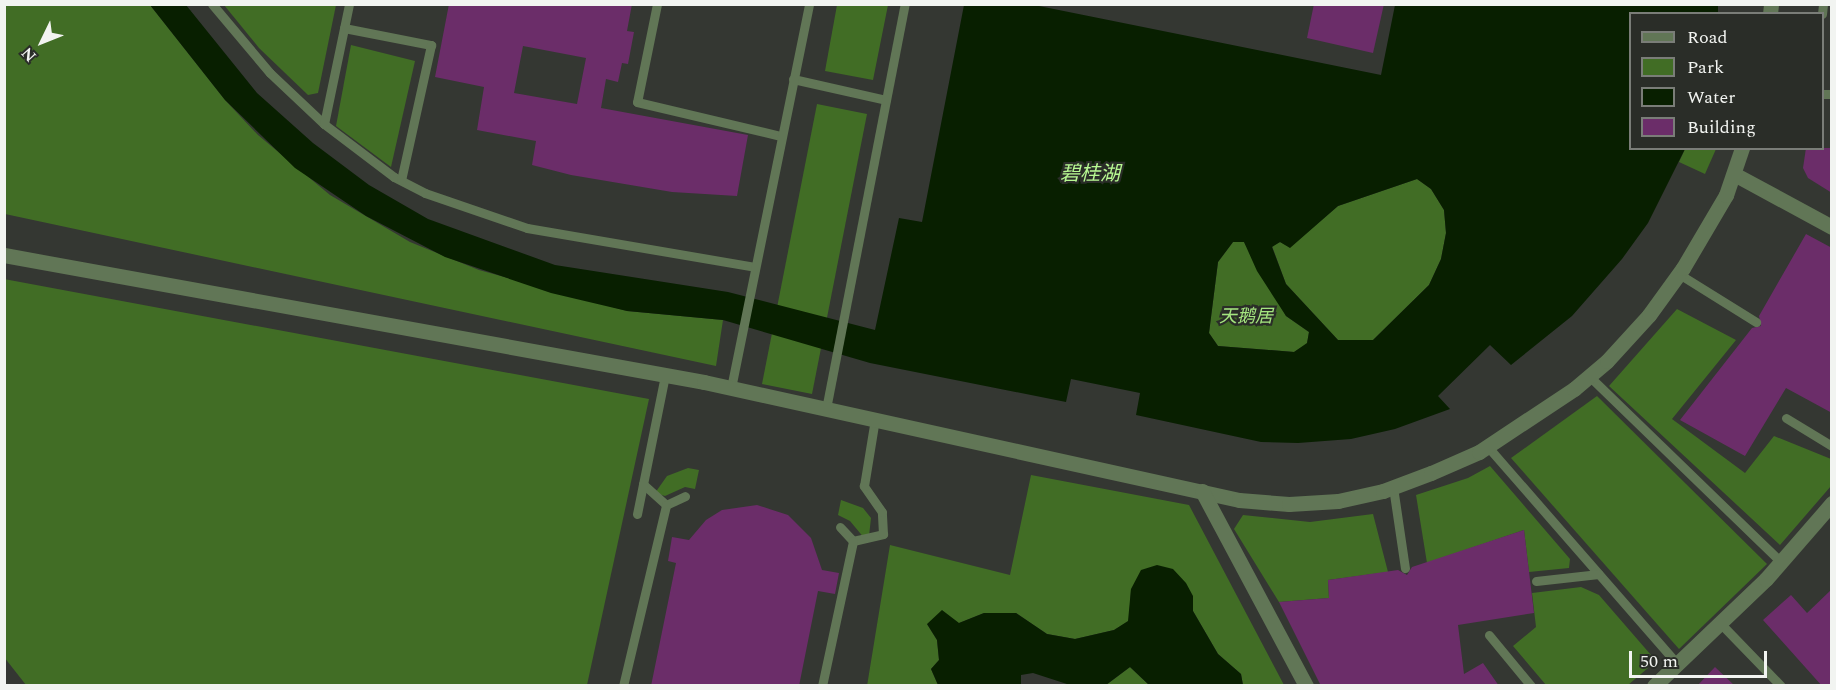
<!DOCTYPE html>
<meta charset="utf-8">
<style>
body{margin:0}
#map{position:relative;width:1836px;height:690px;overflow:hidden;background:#343732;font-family:Spectral,"Noto Sans SC",serif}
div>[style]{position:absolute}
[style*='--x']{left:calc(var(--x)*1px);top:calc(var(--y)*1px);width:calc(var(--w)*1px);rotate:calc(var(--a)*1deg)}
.green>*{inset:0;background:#416d25}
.water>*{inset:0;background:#081f00}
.building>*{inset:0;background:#6b2d69}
.lane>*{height:9px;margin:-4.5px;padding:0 4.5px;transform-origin:4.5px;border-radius:4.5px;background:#617656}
.street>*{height:15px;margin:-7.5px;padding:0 7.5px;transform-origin:7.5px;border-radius:7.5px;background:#617656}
span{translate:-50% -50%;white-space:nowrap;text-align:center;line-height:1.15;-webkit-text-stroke:4.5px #2a2d28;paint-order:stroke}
.park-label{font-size:18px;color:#a4e57f;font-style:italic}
.water-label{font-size:20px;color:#b7f892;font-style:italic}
.frame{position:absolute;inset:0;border:6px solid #f2f4f1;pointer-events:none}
.legend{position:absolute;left:1629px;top:12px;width:195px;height:138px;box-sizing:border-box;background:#2a2d28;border:2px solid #7a7d78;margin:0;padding:8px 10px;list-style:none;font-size:18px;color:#f2f4f1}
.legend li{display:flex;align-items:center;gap:12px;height:30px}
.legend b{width:30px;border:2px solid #7a7d78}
.north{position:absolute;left:12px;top:12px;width:60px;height:60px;-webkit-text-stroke:4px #2a2d28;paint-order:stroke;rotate:227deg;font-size:16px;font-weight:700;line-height:24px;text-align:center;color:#f2f4f1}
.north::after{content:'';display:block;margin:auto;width:21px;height:27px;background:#f2f4f1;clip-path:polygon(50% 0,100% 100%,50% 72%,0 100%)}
.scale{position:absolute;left:1629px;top:651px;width:138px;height:27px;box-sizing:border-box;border:3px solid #f2f4f1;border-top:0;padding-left:8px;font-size:18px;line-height:21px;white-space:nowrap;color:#f2f4f1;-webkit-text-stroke:4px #2a2d28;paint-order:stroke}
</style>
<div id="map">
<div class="green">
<div style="clip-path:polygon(5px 5px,150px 5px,225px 100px,258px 135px,330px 195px,410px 242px,479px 270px,627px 311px,723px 320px,716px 366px,5px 214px)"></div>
<div style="clip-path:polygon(224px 5px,336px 5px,318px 93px,308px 95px,259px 48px)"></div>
<div style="clip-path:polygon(837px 5px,888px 5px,873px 80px,825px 71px)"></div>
<div style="clip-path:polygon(351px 45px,415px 61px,391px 167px,336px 126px)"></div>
<div style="clip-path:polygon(817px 104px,867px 114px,812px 394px,762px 384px)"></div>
<div style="clip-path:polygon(1685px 149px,1716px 149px,1705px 174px,1679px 162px)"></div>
<div style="clip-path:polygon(1417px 179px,1431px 189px,1444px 210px,1446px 233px,1441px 259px,1429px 285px,1373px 340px,1338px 340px,1286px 284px,1272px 246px,1280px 242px,1290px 247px,1338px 206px)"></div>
<div style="clip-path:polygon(1233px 242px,1244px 242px,1286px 316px,1309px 332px,1307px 344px,1294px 352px,1218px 346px,1209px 333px,1218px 262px)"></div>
<div style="clip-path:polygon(4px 279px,649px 399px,587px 685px,26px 685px,4px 657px)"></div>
<div style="clip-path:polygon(1677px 309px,1736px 340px,1672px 419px,1745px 473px,1774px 436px,1831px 459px,1831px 486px,1780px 545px,1609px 386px)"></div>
<div style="clip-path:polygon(1597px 396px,1767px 564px,1679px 649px,1511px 458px)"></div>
<div style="clip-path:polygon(1490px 466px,1570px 559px,1569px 568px,1529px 572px,1524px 530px,1427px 563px,1416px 495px,1468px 478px)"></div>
<div style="clip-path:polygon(688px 468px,699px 470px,695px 489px,685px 487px,665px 496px,655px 493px,667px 476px)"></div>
<div style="clip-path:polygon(1031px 475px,1189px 505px,1284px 685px,1243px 685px,1241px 674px,1218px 654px,1193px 611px,1193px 596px,1131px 589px,1129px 621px,1114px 630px,1075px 639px,1047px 634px,1016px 613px,984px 613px,959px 623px,927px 624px,937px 640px,939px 660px,931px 669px,938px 685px,867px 686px,890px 545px,1010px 575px)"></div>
<div style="clip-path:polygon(841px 500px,863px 508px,871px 518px,869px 536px,865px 539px,850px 521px,838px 515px)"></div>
<div style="clip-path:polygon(1373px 514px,1388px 572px,1328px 580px,1329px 598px,1279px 602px,1234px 529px,1243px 515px,1310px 522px)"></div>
<div style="clip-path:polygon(1581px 587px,1599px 595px,1651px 655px,1648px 668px,1628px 685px,1546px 685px,1513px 646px,1536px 627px,1532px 593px)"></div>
<div style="clip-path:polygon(1130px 667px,1149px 685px,1079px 686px,1106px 685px)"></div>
</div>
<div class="water">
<div style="clip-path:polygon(evenodd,150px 5px,186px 5px,257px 93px,313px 143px,369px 185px,428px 219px,555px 265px,728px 292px,875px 330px,899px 218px,922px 222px,964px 5px,1034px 5px,1381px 75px,1395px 5px,1718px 5px,1718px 13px,1630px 14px,1630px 148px,1685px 149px,1648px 223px,1622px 259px,1572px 316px,1511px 365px,1490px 345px,1438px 396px,1450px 409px,1395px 429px,1351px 439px,1298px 443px,1261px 442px,1136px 415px,1140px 393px,1071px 379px,1066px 402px,870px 363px,723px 320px,627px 311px,551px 293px,445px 257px,366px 216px,295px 168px,225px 100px,150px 5px,1417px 179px,1431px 189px,1444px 210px,1446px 233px,1441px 259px,1429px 285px,1373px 340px,1338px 340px,1286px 284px,1272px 247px,1280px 242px,1290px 248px,1338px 206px,1417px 179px,150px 5px,1233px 242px,1244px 242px,1257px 271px,1286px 316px,1309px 332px,1307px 343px,1294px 352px,1218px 346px,1209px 333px,1218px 262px,1233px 242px)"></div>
<div style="clip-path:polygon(1157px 565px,1173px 569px,1186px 583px,1193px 596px,1193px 611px,1218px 654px,1241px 674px,1243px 685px,1149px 685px,1130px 667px,1106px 685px,1070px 685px,1033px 673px,1021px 675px,1021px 685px,938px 685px,931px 669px,939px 660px,937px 640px,927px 624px,942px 610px,959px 623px,984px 613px,1016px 613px,1047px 634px,1075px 639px,1114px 630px,1128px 621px,1131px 589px,1141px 570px)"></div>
</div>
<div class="building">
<div style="clip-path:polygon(evenodd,449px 4px,632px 4px,627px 31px,634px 32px,628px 64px,622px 63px,618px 82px,606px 79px,601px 108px,748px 135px,737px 196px,672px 192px,571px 175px,532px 165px,536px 141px,477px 130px,484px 87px,435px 77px,449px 4px,523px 46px,586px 58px,577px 104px,514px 93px,523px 46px)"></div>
<div style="clip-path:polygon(1314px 4px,1384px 4px,1373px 53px,1307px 38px)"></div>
<div style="clip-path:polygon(1806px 148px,1832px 148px,1832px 193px,1808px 178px,1803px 168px)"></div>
<div style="clip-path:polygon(1806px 234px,1832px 248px,1832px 413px,1786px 388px,1745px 456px,1680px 420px,1752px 328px,1761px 326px,1759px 316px)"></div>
<div style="clip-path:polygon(757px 505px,788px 515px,811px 538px,822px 570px,839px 573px,835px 594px,818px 591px,799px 686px,651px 686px,676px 563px,668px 561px,672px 537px,689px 540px,706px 520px,722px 510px)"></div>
<div style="clip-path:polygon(1524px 530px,1534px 613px,1458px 625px,1464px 674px,1483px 663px,1499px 686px,1321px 686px,1279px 602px,1329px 598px,1328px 580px,1398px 570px,1407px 575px,1412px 567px)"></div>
<div style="clip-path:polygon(1832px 589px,1832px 686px,1822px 686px,1763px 620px,1791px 595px,1807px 613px)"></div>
<div style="clip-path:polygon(1715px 667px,1735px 686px,1697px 686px)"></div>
</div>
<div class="lane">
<div style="--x:212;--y:4;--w:90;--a:50"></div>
<div style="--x:270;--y:73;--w:74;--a:43.4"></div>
<div style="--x:324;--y:124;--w:88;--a:37.1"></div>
<div style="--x:394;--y:177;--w:35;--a:27"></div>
<div style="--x:425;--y:193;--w:108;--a:18.9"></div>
<div style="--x:527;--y:228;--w:231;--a:9.7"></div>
<div style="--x:657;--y:4;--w:100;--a:101.5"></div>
<div style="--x:637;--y:102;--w:148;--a:13.3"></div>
<div style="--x:1822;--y:14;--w:10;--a:-84"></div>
<div style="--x:344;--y:28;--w:89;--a:11.1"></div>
<div style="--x:431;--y:45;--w:138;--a:102.5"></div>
<div style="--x:793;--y:79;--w:95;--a:12.7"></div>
<div style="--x:1822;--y:94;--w:10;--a:0"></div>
<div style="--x:324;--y:124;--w:123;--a:-78.2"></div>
<div style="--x:1679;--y:274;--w:91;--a:31.9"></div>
<div style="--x:1589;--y:376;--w:267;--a:44.1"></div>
<div style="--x:731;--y:388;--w:392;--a:-78.5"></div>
<div style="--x:826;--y:409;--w:413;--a:-79"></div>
<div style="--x:1786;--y:418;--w:54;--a:31.3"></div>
<div style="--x:1488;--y:447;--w:288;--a:48.9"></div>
<div style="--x:643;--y:484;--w:31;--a:42"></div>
<div style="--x:666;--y:505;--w:21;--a:-25"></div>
<div style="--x:1393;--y:487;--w:82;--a:81.6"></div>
<div style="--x:637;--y:514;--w:142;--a:-78.6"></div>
<div style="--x:840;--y:527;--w:19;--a:47"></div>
<div style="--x:853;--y:541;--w:31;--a:-13"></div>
<div style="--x:883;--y:534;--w:22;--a:-93"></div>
<div style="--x:882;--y:512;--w:32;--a:-125"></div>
<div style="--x:864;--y:486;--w:68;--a:-80.7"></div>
<div style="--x:1536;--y:581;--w:63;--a:-6.3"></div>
<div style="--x:1721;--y:624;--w:86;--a:45.9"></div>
<div style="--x:1489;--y:635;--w:66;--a:50.5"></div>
<div style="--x:623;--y:686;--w:186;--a:-76.6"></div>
<div style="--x:822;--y:686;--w:148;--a:-77.9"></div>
</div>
<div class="street">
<div style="--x:1770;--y:14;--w:10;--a:-84"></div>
<div style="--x:1734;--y:174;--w:111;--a:28.4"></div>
<div style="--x:4;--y:255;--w:711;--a:10.28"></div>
<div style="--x:704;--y:382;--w:548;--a:12.44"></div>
<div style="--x:1239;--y:500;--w:50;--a:4.6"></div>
<div style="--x:1289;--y:504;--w:49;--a:-3.5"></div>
<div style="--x:1338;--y:501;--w:46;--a:-12.5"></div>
<div style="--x:1383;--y:491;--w:51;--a:-20.6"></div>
<div style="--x:1431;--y:473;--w:52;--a:-23.6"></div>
<div style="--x:1479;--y:452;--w:114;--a:-33.6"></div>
<div style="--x:1574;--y:389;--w:43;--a:-40.3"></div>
<div style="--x:1607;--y:361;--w:62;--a:-47.6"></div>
<div style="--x:1649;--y:315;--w:58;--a:-54.1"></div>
<div style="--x:1683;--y:268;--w:85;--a:-59.5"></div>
<div style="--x:1726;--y:195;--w:50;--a:-71.2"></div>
<div style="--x:1202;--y:491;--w:221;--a:61.9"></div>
<div style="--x:1654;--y:686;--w:155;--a:-43.7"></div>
<div style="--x:1766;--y:579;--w:101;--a:-49"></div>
</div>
<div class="park-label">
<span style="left:1246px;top:317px">天鹅居</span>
</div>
<div class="water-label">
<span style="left:1090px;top:174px">碧桂湖</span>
</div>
<div class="frame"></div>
<ul class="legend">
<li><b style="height:8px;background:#617656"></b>Road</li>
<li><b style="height:16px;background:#416d25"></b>Park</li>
<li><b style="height:16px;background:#081f00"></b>Water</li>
<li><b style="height:16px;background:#6b2d69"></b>Building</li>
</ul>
<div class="north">N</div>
<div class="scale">50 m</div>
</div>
